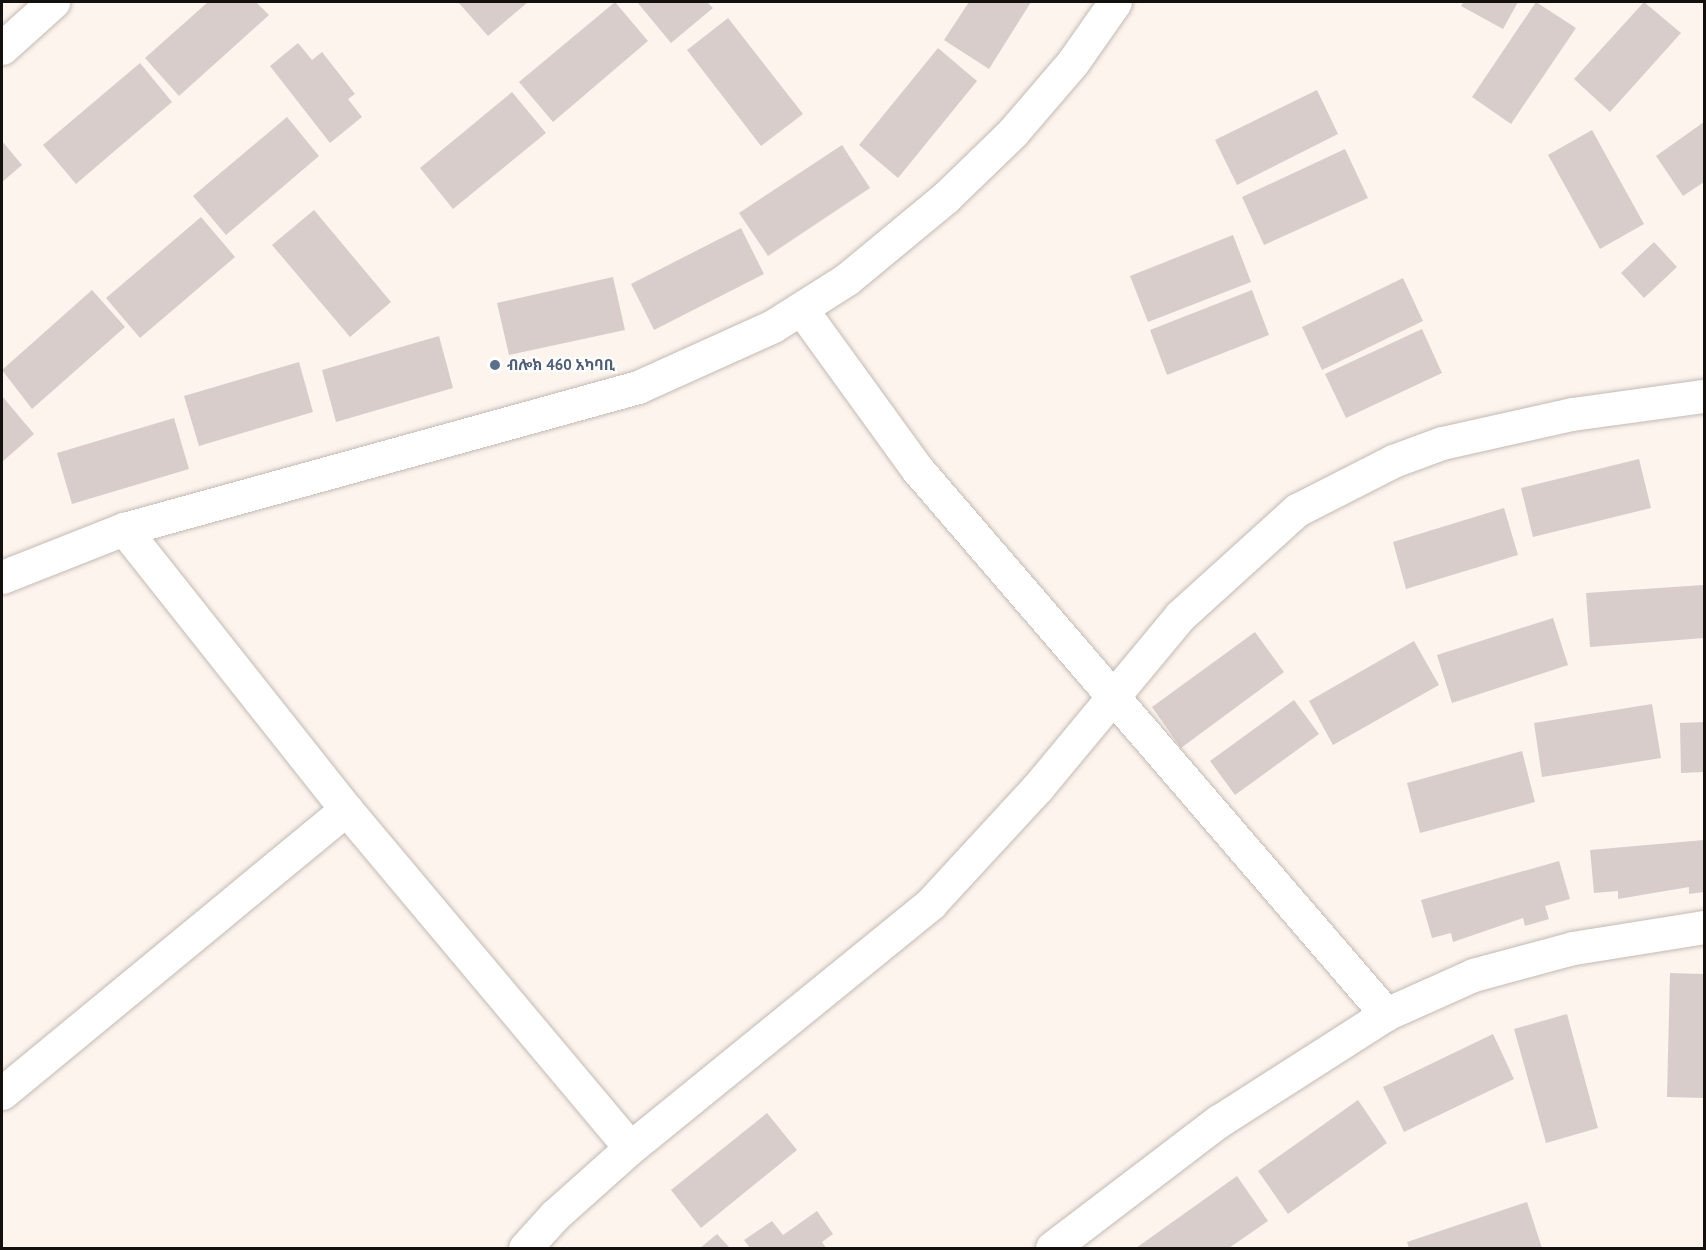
<!DOCTYPE html>
<meta charset="utf-8">
<style>
body{margin:0}
#map{position:relative;width:1706px;height:1250px;overflow:hidden;background:#fdf4ee;font-family:"PT Sans","Noto Sans Ethiopic",sans-serif}
div>[style]{position:absolute}
[style*='--x']{left:calc(var(--x)*1px);top:calc(var(--y)*1px);width:calc(var(--w)*1px);rotate:calc(var(--a)*1deg)}
.building>*{inset:0;background:#d8cdca}
.roads{filter:drop-shadow(0 0 2px #c2bab3) drop-shadow(0 0 2px #c2bab3)}
.minor>*{height:33px;margin:-16.5px;padding:0 16.5px;transform-origin:16.5px;border-radius:16.5px;background:#fff}
.dots>*{width:16px;height:16px;translate:-50% -50%;box-sizing:border-box;border:3px solid #fff;border-radius:50%}
span{translate:-50% -50%;white-space:nowrap;text-align:center;line-height:1.15;-webkit-text-stroke:4.5px #fff;paint-order:stroke}
.service-label{font-size:15px;color:#4e5e75;font-weight:700}
.left{translate:0 -50%;text-align:left}
.frame{position:absolute;inset:0;border:3px solid #13100d;pointer-events:none}
</style>
<div id="map">
<div class="building">
<div style="clip-path:polygon(208px 2px,256px 2px,269px 15px,179px 96px,145px 58px)"></div>
<div style="clip-path:polygon(458px 2px,528px 2px,488px 36px)"></div>
<div style="clip-path:polygon(615px 2px,648px 41px,553px 122px,519px 82px)"></div>
<div style="clip-path:polygon(637px 2px,707px 2px,713px 8px,671px 43px)"></div>
<div style="clip-path:polygon(969px 2px,1031px 2px,989px 69px,944px 40px)"></div>
<div style="clip-path:polygon(1464px 2px,1518px 2px,1503px 29px,1461px 6px)"></div>
<div style="clip-path:polygon(1536px 2px,1576px 28px,1511px 124px,1472px 97px)"></div>
<div style="clip-path:polygon(1644px 2px,1681px 33px,1610px 112px,1574px 79px)"></div>
<div style="clip-path:polygon(728px 18px,803px 114px,761px 146px,687px 50px)"></div>
<div style="clip-path:polygon(298px 43px,312px 60px,322px 52px,355px 94px,348px 99px,362px 117px,330px 143px,270px 66px)"></div>
<div style="clip-path:polygon(938px 48px,977px 81px,898px 178px,859px 145px)"></div>
<div style="clip-path:polygon(140px 63px,172px 102px,76px 184px,43px 145px)"></div>
<div style="clip-path:polygon(1317px 90px,1338px 134px,1237px 185px,1215px 140px)"></div>
<div style="clip-path:polygon(512px 92px,546px 133px,453px 209px,420px 168px)"></div>
<div style="clip-path:polygon(287px 117px,319px 156px,226px 235px,193px 196px)"></div>
<div style="clip-path:polygon(1704px 122px,1704px 182px,1683px 196px,1656px 156px)"></div>
<div style="clip-path:polygon(1592px 130px,1644px 224px,1600px 249px,1548px 155px)"></div>
<div style="clip-path:polygon(2px 141px,22px 165px,2px 182px)"></div>
<div style="clip-path:polygon(842px 145px,870px 188px,768px 256px,739px 213px)"></div>
<div style="clip-path:polygon(1345px 149px,1368px 198px,1264px 245px,1242px 197px)"></div>
<div style="clip-path:polygon(314px 210px,391px 302px,350px 337px,272px 245px)"></div>
<div style="clip-path:polygon(201px 217px,235px 257px,140px 338px,106px 298px)"></div>
<div style="clip-path:polygon(741px 228px,764px 274px,654px 330px,631px 284px)"></div>
<div style="clip-path:polygon(1233px 235px,1251px 282px,1148px 322px,1130px 276px)"></div>
<div style="clip-path:polygon(1654px 242px,1677px 267px,1644px 298px,1621px 273px)"></div>
<div style="clip-path:polygon(613px 277px,625px 330px,509px 355px,497px 303px)"></div>
<div style="clip-path:polygon(1403px 278px,1423px 321px,1322px 370px,1302px 327px)"></div>
<div style="clip-path:polygon(92px 290px,125px 327px,32px 409px,2px 370px)"></div>
<div style="clip-path:polygon(1252px 290px,1269px 335px,1167px 375px,1150px 330px)"></div>
<div style="clip-path:polygon(1422px 329px,1442px 373px,1346px 418px,1325px 374px)"></div>
<div style="clip-path:polygon(439px 336px,453px 388px,336px 422px,322px 370px)"></div>
<div style="clip-path:polygon(299px 362px,313px 412px,199px 446px,184px 396px)"></div>
<div style="clip-path:polygon(2px 396px,34px 434px,2px 462px)"></div>
<div style="clip-path:polygon(174px 418px,189px 469px,72px 504px,57px 453px)"></div>
<div style="clip-path:polygon(1639px 459px,1651px 508px,1533px 537px,1521px 488px)"></div>
<div style="clip-path:polygon(1504px 508px,1518px 555px,1406px 589px,1393px 542px)"></div>
<div style="clip-path:polygon(1703px 585px,1704px 638px,1590px 647px,1586px 593px)"></div>
<div style="clip-path:polygon(1553px 618px,1568px 665px,1452px 703px,1437px 655px)"></div>
<div style="clip-path:polygon(1255px 632px,1284px 672px,1181px 748px,1152px 707px)"></div>
<div style="clip-path:polygon(1414px 641px,1439px 685px,1333px 745px,1309px 701px)"></div>
<div style="clip-path:polygon(1294px 700px,1319px 734px,1235px 795px,1210px 761px)"></div>
<div style="clip-path:polygon(1652px 704px,1661px 758px,1542px 777px,1534px 723px)"></div>
<div style="clip-path:polygon(1704px 722px,1704px 772px,1681px 773px,1680px 723px)"></div>
<div style="clip-path:polygon(1522px 751px,1535px 802px,1420px 833px,1407px 783px)"></div>
<div style="clip-path:polygon(1704px 840px,1704px 892px,1689px 894px,1689px 887px,1618px 899px,1618px 891px,1594px 893px,1590px 850px)"></div>
<div style="clip-path:polygon(1559px 861px,1570px 899px,1545px 906px,1549px 919px,1525px 926px,1523px 918px,1453px 942px,1451px 933px,1432px 938px,1421px 900px)"></div>
<div style="clip-path:polygon(1670px 973px,1704px 974px,1704px 1098px,1667px 1097px)"></div>
<div style="clip-path:polygon(1567px 1014px,1598px 1128px,1546px 1143px,1514px 1029px)"></div>
<div style="clip-path:polygon(1493px 1034px,1514px 1079px,1404px 1132px,1383px 1087px)"></div>
<div style="clip-path:polygon(1358px 1100px,1387px 1143px,1288px 1214px,1258px 1171px)"></div>
<div style="clip-path:polygon(767px 1113px,797px 1150px,701px 1228px,671px 1190px)"></div>
<div style="clip-path:polygon(1237px 1176px,1268px 1221px,1229px 1248px,1136px 1248px)"></div>
<div style="clip-path:polygon(1527px 1202px,1542px 1248px,1409px 1248px,1407px 1242px)"></div>
<div style="clip-path:polygon(817px 1211px,833px 1234px,822px 1242px,826px 1248px,750px 1248px,744px 1240px,772px 1221px,783px 1235px)"></div>
<div style="clip-path:polygon(717px 1234px,730px 1248px,700px 1248px)"></div>
</div>
<div class="roads">
<div class="minor">
<div style="--x:2;--y:48;--w:69;--a:-42"></div>
<div style="--x:802;--y:310;--w:198;--a:54.1"></div>
<div style="--x:918;--y:470;--w:718;--a:49.29"></div>
<div style="--x:124;--y:529;--w:357;--a:51.6"></div>
<div style="--x:346;--y:809;--w:442;--a:50"></div>
<div style="--x:2;--y:577;--w:131;--a:-21.5"></div>
<div style="--x:124;--y:529;--w:533;--a:-15.44"></div>
<div style="--x:638;--y:387;--w:148;--a:-24.3"></div>
<div style="--x:773;--y:326;--w:88;--a:-32.4"></div>
<div style="--x:847;--y:279;--w:129;--a:-39.6"></div>
<div style="--x:946;--y:197;--w:93;--a:-44.1"></div>
<div style="--x:1013;--y:132;--w:92;--a:-49.4"></div>
<div style="--x:1073;--y:62;--w:73;--a:-55"></div>
<div style="--x:2;--y:1093;--w:446;--a:-39.5"></div>
<div style="--x:525;--y:1248;--w:45;--a:-47.7"></div>
<div style="--x:555;--y:1215;--w:101;--a:-41.8"></div>
<div style="--x:630;--y:1148;--w:388;--a:-39.1"></div>
<div style="--x:931;--y:903;--w:158;--a:-47.3"></div>
<div style="--x:1038;--y:787;--w:222;--a:-50.3"></div>
<div style="--x:1180;--y:616;--w:158;--a:-42.2"></div>
<div style="--x:1297;--y:510;--w:108;--a:-27"></div>
<div style="--x:1393;--y:461;--w:52;--a:-20.2"></div>
<div style="--x:1442;--y:443;--w:133;--a:-12.6"></div>
<div style="--x:1572;--y:414;--w:133;--a:-7.8"></div>
<div style="--x:1052;--y:1248;--w:210;--a:-37.3"></div>
<div style="--x:1219;--y:1121;--w:198;--a:-32.6"></div>
<div style="--x:1386;--y:1014;--w:95;--a:-24.1"></div>
<div style="--x:1473;--y:975;--w:104;--a:-15.1"></div>
<div style="--x:1573;--y:948;--w:133;--a:-9.1"></div>
</div>
</div>
<div class="dots">
<div style="left:495px;top:365px;background:#5c6f8a"></div>
</div>
<div class="service-label">
<span class="left" style="left:507px;top:365px">ብሎክ 460 አካባቢ</span>
</div>
<div class="frame"></div>
</div>
